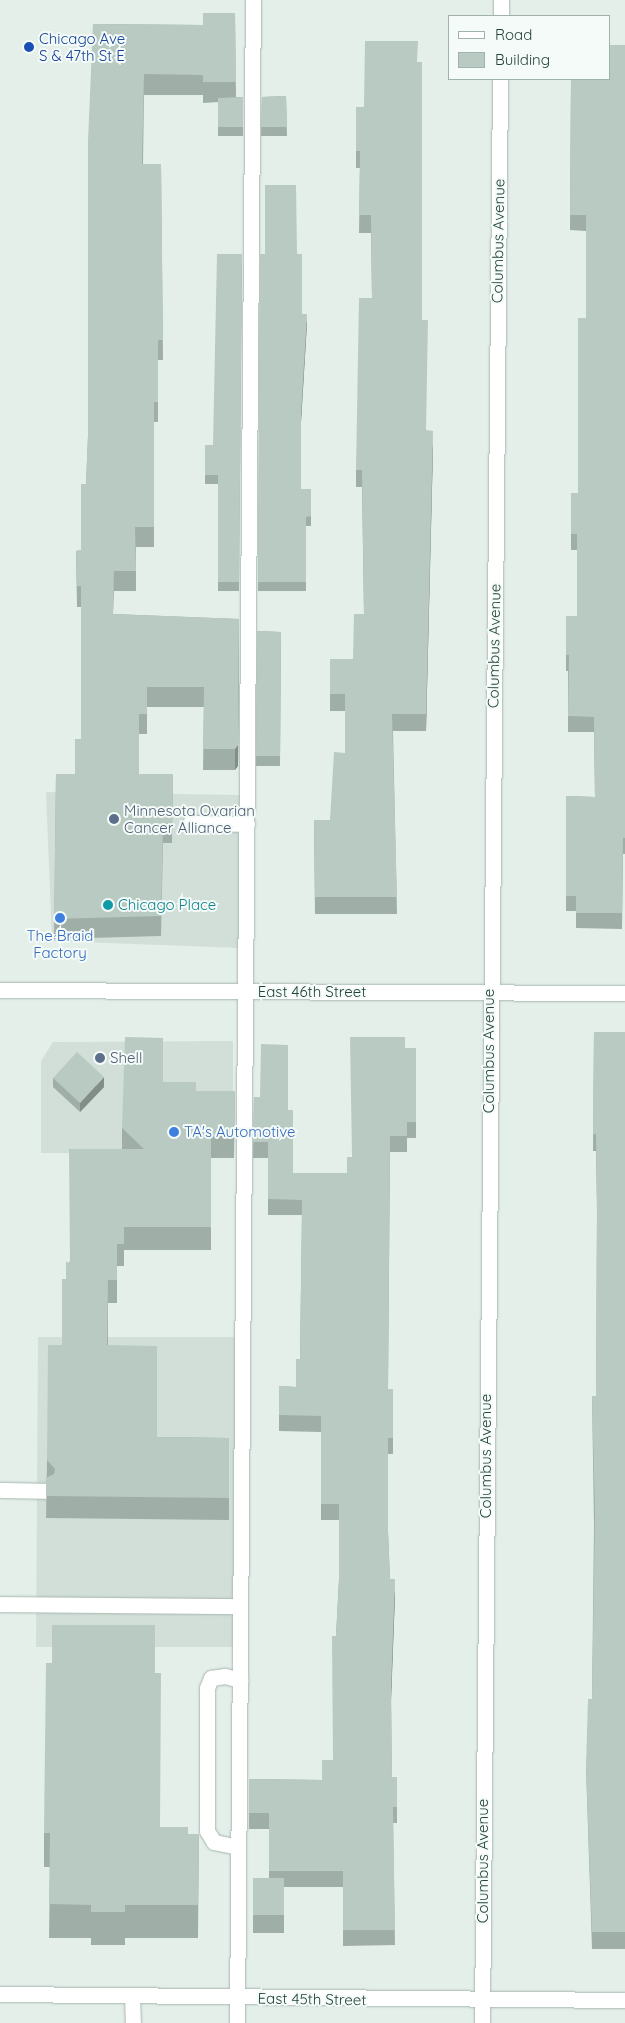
<!DOCTYPE html>
<style>
body{margin:0}
#map{position:relative;width:625px;height:2023px;overflow:hidden;background:#e4efe9;font-family:Quicksand,sans-serif}
div>[style]{position:absolute}
[style*='--x']{left:calc(var(--x)*1px);top:calc(var(--y)*1px);width:calc(var(--w)*1px);rotate:calc(var(--a)*1deg)}
.built>*{inset:0;background:#d2dfd8}
.roads{filter:drop-shadow(0 0 1px #a6b8b0) drop-shadow(0 0 1px #a6b8b0)}
.service>*{height:15px;margin:-7.5px;padding:0 7.5px;transform-origin:7.5px;border-radius:7.5px;background:#fff}
.minor>*{height:15px;margin:-7.5px;padding:0 7.5px;transform-origin:7.5px;border-radius:7.5px;background:#fff}
.secondary>*{height:15px;margin:-7.5px;padding:0 7.5px;transform-origin:7.5px;border-radius:7.5px;background:#fff}
.wall>*{inset:0;background:#9faea7}
.shaded-wall>*{inset:0;background:#828d88}
.building>*{inset:0;background:#b9cac2}
.dots>*{width:14px;height:14px;translate:-50% -50%;box-sizing:border-box;border:2px solid #f5fbf8;border-radius:50%}
span{translate:-50% -50%;white-space:nowrap;text-align:center;line-height:1.15;-webkit-text-stroke:4px #f5fbf8;paint-order:stroke}
.transit-label{font-size:15px;color:#164399}
.left{translate:0 -50%;text-align:left}
.street-label{font-size:15px;color:#224237}
.service-label{font-size:15px;color:#4e5e75}
.culture-label{font-size:15px;color:#0d838f}
.shop-label{font-size:15px;color:#366cbe}
.legend{position:absolute;left:448px;top:15px;width:162px;height:65px;box-sizing:border-box;background:#f5fbf8;border:1px solid #a1b1ab;margin:0;padding:6px 9px;list-style:none;font-size:15px;color:#224237}
.legend li{display:flex;align-items:center;gap:10px;height:25px}
.legend b{width:25px;border:1px solid #a1b1ab}
</style>
<div id="map">
<div class="built">
<div style="clip-path:polygon(46px 792px,242px 795px,241px 948px,52px 941px)"></div>
<div style="clip-path:polygon(233px 1041px,233px 1153px,41px 1153px,41px 1061px,53px 1042px)"></div>
<div style="clip-path:polygon(38px 1337px,238px 1337px,234px 1647px,36px 1647px)"></div>
</div>
<div class="roads">
<div class="service">
<div style="--x:190;--y:823;--w:57;--a:1"></div>
<div style="--x:0;--y:1490;--w:46;--a:1.2"></div>
<div style="--x:0;--y:1604;--w:240;--a:0.5"></div>
<div style="--x:238;--y:1847;--w:25;--a:-168"></div>
<div style="--x:214;--y:1842;--w:13;--a:-122"></div>
<div style="--x:207;--y:1831;--w:143;--a:-90"></div>
<div style="--x:207;--y:1688;--w:11;--a:-68"></div>
<div style="--x:211;--y:1678;--w:14;--a:-8"></div>
<div style="--x:225;--y:1676;--w:16;--a:15"></div>
<div style="--x:132;--y:1997;--w:26;--a:88"></div>
<div style="--x:237;--y:2023;--w:2023;--a:-89.55"></div>
</div>
<div class="minor">
<div style="--x:501;--y:0;--w:16;--a:90"></div>
<div style="--x:0;--y:1994;--w:625;--a:0.55"></div>
<div style="--x:482;--y:2023;--w:1944;--a:-89.47"></div>
</div>
<div class="secondary">
<div style="--x:0;--y:990;--w:625;--a:0.28"></div>
</div>
</div>
<div class="wall">
<div style="clip-path:polygon(235px 13px,236px 97px,243px 97px,243px 136px,218px 136px,218px 102px,203px 103px,203px 95px,144px 95px,143px 164px,161px 164px,163px 360px,158px 360px,158px 422px,154px 422px,154px 547px,136px 547px,136px 591px,114px 591px,113px 614px,239px 619px,238px 766px,235px 770px,203px 770px,204px 707px,147px 707px,147px 734px,139px 734px,139px 774px,173px 774px,172px 843px,163px 843px,161px 936px,54px 939px,56px 774px,75px 774px,81px 739px,81px 607px,77px 607px,76px 551px,81px 550px,86px 484px,88px 436px,93px 24px,203px 25px)"></div>
<div style="clip-path:polygon(625px 45px,625px 854px,623px 854px,622px 929px,576px 928px,576px 911px,566px 911px,566px 796px,595px 797px,594px 732px,568px 732px,568px 671px,566px 671px,566px 616px,577px 616px,577px 550px,571px 550px,571px 493px,578px 493px,586px 318px,586px 231px,570px 230px,571px 79px)"></div>
<div style="clip-path:polygon(418px 62px,422px 320px,426px 430px,433px 448px,426px 731px,393px 731px,397px 914px,315px 914px,314px 820px,330px 820px,345px 753px,345px 711px,330px 711px,330px 659px,353px 659px,364px 614px,362px 487px,356px 487px,356px 470px,372px 298px,371px 233px,359px 233px,360px 168px,356px 168px,356px 107px,364px 107px)"></div>
<div style="clip-path:polygon(286px 96px,287px 136px,261px 136px,262px 97px)"></div>
<div style="clip-path:polygon(242px 254px,239px 591px,218px 591px,218px 484px,205px 484px,205px 445px,213px 445px)"></div>
<div style="clip-path:polygon(260px 254px,297px 254px,302px 314px,307px 323px,301px 422px,301px 489px,311px 489px,311px 526px,306px 526px,306px 591px,258px 591px)"></div>
<div style="clip-path:polygon(257px 631px,281px 632px,280px 766px,256px 766px)"></div>
<div style="clip-path:polygon(594px 1032px,625px 1032px,625px 1949px,592px 1949px,586px 1767px,592px 1699px,594px 1525px,592px 1396px,596px 1396px,597px 1213px,596px 1151px,593px 1151px)"></div>
<div style="clip-path:polygon(405px 1048px,416px 1048px,416px 1138px,407px 1138px,407px 1152px,390px 1152px,388px 1389px,393px 1389px,393px 1454px,388px 1454px,388px 1531px,390px 1579px,395px 1595px,391px 1699px,392px 1777px,397px 1777px,397px 1823px,393px 1823px,395px 1945px,343px 1946px,343px 1887px,284px 1887px,284px 1933px,253px 1933px,253px 1878px,269px 1878px,269px 1829px,249px 1829px,249px 1779px,322px 1780px,333px 1760px,336px 1636px,339px 1579px,339px 1520px,321px 1520px,321px 1432px,279px 1431px,279px 1386px,296px 1387px,300px 1359px,302px 1215px,268px 1215px,268px 1158px,253px 1158px,254px 1097px,288px 1110px,293px 1173px,347px 1173px,352px 1157px)"></div>
<div style="clip-path:polygon(53px 1078px,104px 1087px,80px 1112px,53px 1087px)"></div>
<div style="clip-path:polygon(163px 1082px,196px 1091px,235px 1091px,234px 1158px,211px 1158px,211px 1250px,124px 1250px,124px 1266px,117px 1266px,117px 1303px,108px 1303px,108px 1345px,157px 1437px,229px 1438px,229px 1520px,46px 1518px,47px 1460px,62px 1345px,66px 1279px,69px 1263px,122px 1149px,122px 1128px)"></div>
<div style="clip-path:polygon(155px 1673px,160px 1827px,188px 1834px,199px 1834px,198px 1938px,125px 1938px,125px 1945px,91px 1945px,91px 1938px,49px 1938px,50px 1867px,44px 1867px,44px 1833px)"></div>
</div>
<div class="shaded-wall">
<div style="clip-path:polygon(307px 314px,307px 323px,301px 422px,301px 413px)"></div>
<div style="clip-path:polygon(433px 431px,433px 448px,426px 731px,426px 714px)"></div>
<div style="clip-path:polygon(239px 619px,238px 766px,235px 770px,235px 749px)"></div>
<div style="clip-path:polygon(104px 1077px,104px 1087px,80px 1112px,80px 1103px)"></div>
<div style="clip-path:polygon(395px 1579px,395px 1595px,391px 1702px,391px 1686px)"></div>
</div>
<div class="building">
<div style="clip-path:polygon(203px 13px,235px 13px,236px 82px,203px 82px,203px 75px,144px 74px,142px 164px,161px 164px,163px 340px,158px 340px,158px 402px,154px 402px,154px 527px,135px 527px,136px 571px,114px 571px,113px 614px,239px 619px,238px 745px,235px 749px,203px 749px,204px 687px,147px 687px,147px 714px,139px 714px,139px 774px,173px 774px,172px 823px,163px 823px,161px 916px,54px 919px,56px 774px,75px 774px,75px 739px,81px 739px,81px 586px,77px 586px,76px 551px,81px 550px,81px 484px,86px 484px,88px 436px,88px 141px,93px 24px,203px 25px)"></div>
<div style="clip-path:polygon(365px 41px,418px 41px,417px 62px,422px 62px,422px 320px,428px 320px,426px 430px,433px 431px,426px 714px,392px 714px,397px 897px,315px 897px,314px 820px,330px 820px,334px 752px,345px 753px,345px 694px,330px 694px,330px 659px,353px 659px,354px 614px,364px 614px,362px 470px,356px 470px,359px 298px,372px 298px,371px 215px,359px 215px,360px 151px,356px 151px,356px 107px,364px 107px)"></div>
<div style="clip-path:polygon(609px 45px,625px 45px,625px 838px,623px 838px,622px 913px,576px 913px,576px 896px,566px 896px,566px 796px,595px 797px,594px 717px,568px 716px,569px 655px,566px 655px,566px 616px,577px 616px,577px 534px,571px 534px,571px 493px,578px 493px,578px 318px,586px 318px,586px 215px,570px 215px,571px 79px,609px 79px)"></div>
<div style="clip-path:polygon(286px 96px,287px 127px,261px 127px,262px 97px)"></div>
<div style="clip-path:polygon(243px 97px,243px 127px,218px 127px,218px 98px)"></div>
<div style="clip-path:polygon(265px 185px,296px 185px,297px 254px,302px 254px,302px 314px,307px 314px,301px 413px,301px 489px,311px 489px,311px 516px,306px 517px,306px 582px,258px 582px,260px 254px,265px 254px)"></div>
<div style="clip-path:polygon(217px 254px,242px 254px,239px 582px,218px 582px,218px 475px,205px 475px,205px 445px,213px 445px)"></div>
<div style="clip-path:polygon(257px 631px,281px 632px,280px 756px,256px 756px)"></div>
<div style="clip-path:polygon(594px 1032px,625px 1032px,625px 1932px,592px 1932px,586px 1767px,588px 1699px,592px 1699px,595px 1514px,592px 1396px,596px 1396px,597px 1203px,596px 1134px,593px 1134px)"></div>
<div style="clip-path:polygon(125px 1037px,163px 1038px,163px 1082px,196px 1082px,196px 1091px,235px 1091px,234px 1136px,211px 1136px,211px 1227px,124px 1227px,124px 1244px,117px 1244px,117px 1280px,108px 1280px,107px 1345px,157px 1346px,157px 1437px,229px 1438px,229px 1498px,46px 1496px,46px 1478px,54px 1474px,55px 1469px,47px 1460px,48px 1345px,62px 1345px,62px 1279px,66px 1279px,66px 1262px,70px 1263px,69px 1149px,144px 1149px,122px 1128px)"></div>
<div style="clip-path:polygon(350px 1037px,405px 1037px,405px 1048px,416px 1048px,416px 1122px,407px 1122px,407px 1136px,390px 1136px,388px 1389px,393px 1389px,393px 1438px,388px 1438px,388px 1531px,390px 1579px,395px 1579px,391px 1686px,392px 1777px,397px 1777px,397px 1807px,393px 1807px,395px 1930px,343px 1930px,343px 1871px,269px 1871px,269px 1813px,249px 1813px,249px 1779px,322px 1780px,322px 1760px,333px 1760px,332px 1636px,336px 1636px,339px 1579px,339px 1504px,321px 1504px,321px 1416px,279px 1415px,279px 1386px,296px 1387px,296px 1359px,300px 1359px,302px 1200px,268px 1199px,268px 1142px,253px 1142px,254px 1097px,260px 1097px,261px 1044px,288px 1045px,288px 1110px,293px 1110px,293px 1173px,347px 1173px,347px 1157px,352px 1157px)"></div>
<div style="clip-path:polygon(77px 1052px,104px 1077px,80px 1103px,53px 1078px)"></div>
<div style="clip-path:polygon(52px 1625px,155px 1625px,155px 1673px,161px 1673px,160px 1827px,188px 1827px,188px 1834px,199px 1834px,198px 1905px,125px 1905px,125px 1912px,91px 1912px,91px 1905px,49px 1904px,50px 1833px,44px 1833px,46px 1663px,52px 1663px)"></div>
<div style="clip-path:polygon(253px 1878px,284px 1878px,284px 1915px,253px 1915px)"></div>
</div>
<div class="dots">
<div style="left:29px;top:47px;background:#1a4fb4"></div>
<div style="left:114px;top:819px;background:#5c6f8a"></div>
<div style="left:108px;top:905px;background:#0f9aa8"></div>
<div style="left:60px;top:918px;background:#3f7fe0"></div>
<div style="left:100px;top:1058px;background:#5c6f8a"></div>
<div style="left:174px;top:1132px;background:#3f7fe0"></div>
</div>
<div class="transit-label">
<span class="left" style="left:39px;top:47px">Chicago Ave<br>S &amp; 47th St E</span>
</div>
<div class="street-label">
<span style="left:498px;top:241px;rotate:-89deg">Columbus Avenue</span>
<span style="left:494px;top:646px;rotate:-89deg">Columbus Avenue</span>
<span style="left:312px;top:992px">East 46th Street</span>
<span style="left:489px;top:1051px;rotate:-90deg">Columbus Avenue</span>
<span style="left:486px;top:1456px;rotate:-90deg">Columbus Avenue</span>
<span style="left:483px;top:1861px;rotate:-90deg">Columbus Avenue</span>
<span style="left:312px;top:1999px;rotate:1deg">East 45th Street</span>
</div>
<div class="service-label">
<span class="left" style="left:124px;top:819px">Minnesota Ovarian<br>Cancer Alliance</span>
<span class="left" style="left:110px;top:1058px">Shell</span>
</div>
<div class="culture-label">
<span class="left" style="left:118px;top:905px">Chicago Place</span>
</div>
<div class="shop-label">
<span style="left:60px;top:944px">The Braid<br>Factory</span>
<span class="left" style="left:184px;top:1132px">TA's Automotive</span>
</div>
<ul class="legend">
<li><b style="height:6px;background:#fff"></b>Road</li>
<li><b style="height:14px;background:#b9cac2"></b>Building</li>
</ul>
</div>
